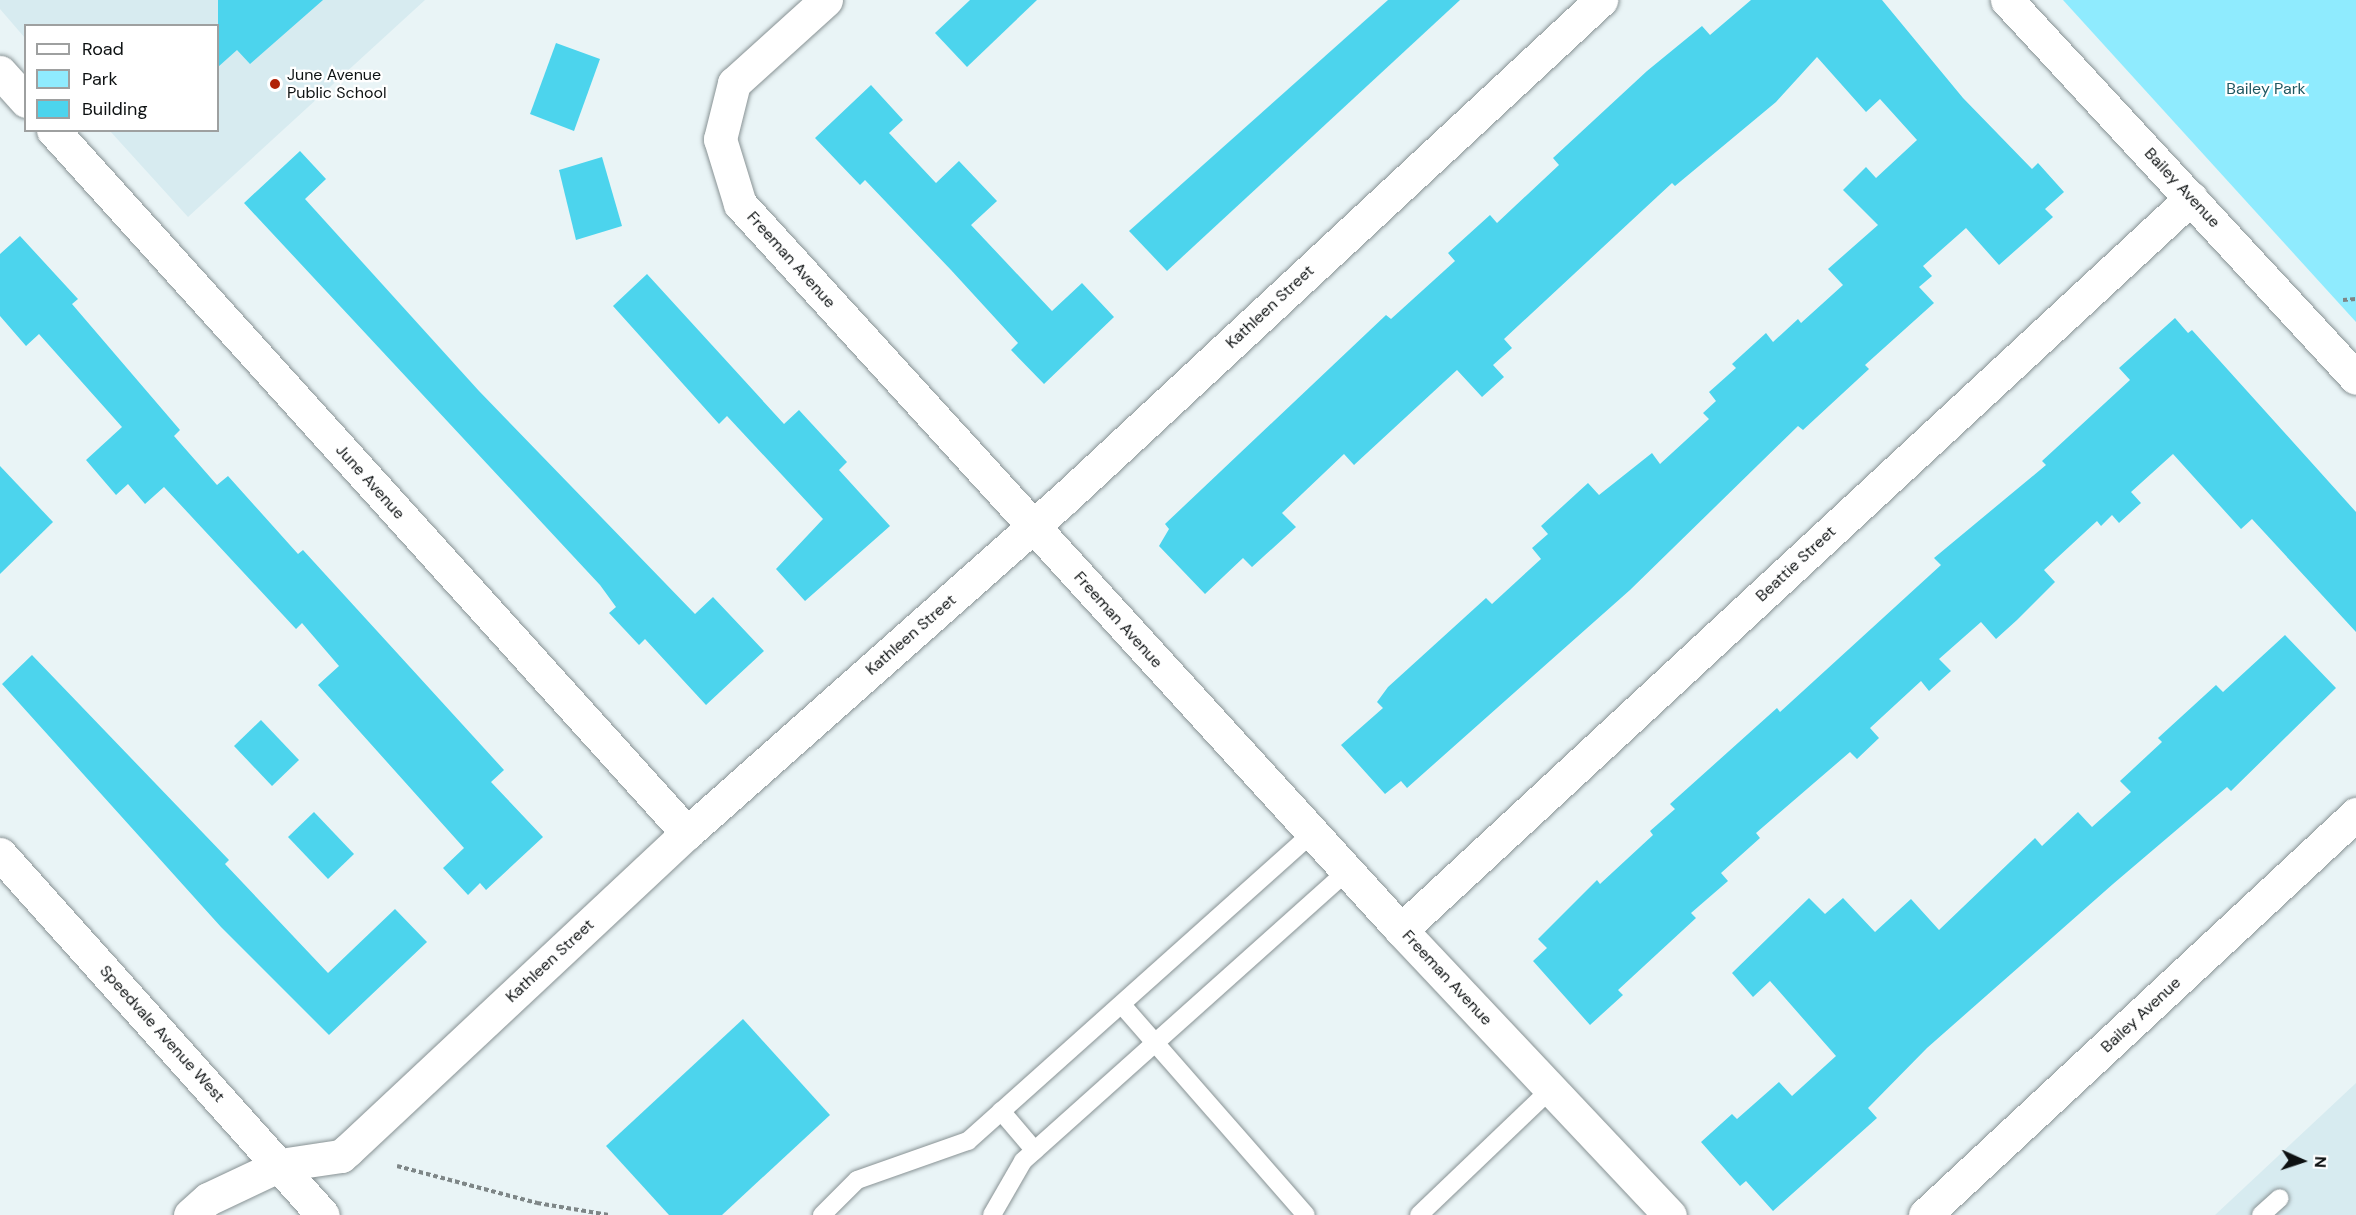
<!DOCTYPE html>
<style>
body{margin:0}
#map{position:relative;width:2356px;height:1215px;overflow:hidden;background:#e9f4f6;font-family:"DM Sans",sans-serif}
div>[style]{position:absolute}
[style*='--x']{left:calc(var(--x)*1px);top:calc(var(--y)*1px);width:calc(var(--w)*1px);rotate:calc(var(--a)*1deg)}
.built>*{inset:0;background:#d7ebf0}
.green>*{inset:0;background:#8febfe}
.building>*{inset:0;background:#4cd4ed}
.path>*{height:4px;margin-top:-2px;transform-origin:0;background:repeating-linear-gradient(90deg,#7e8687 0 4.5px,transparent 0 7.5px)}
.roads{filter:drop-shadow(0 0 2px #889294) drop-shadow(0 0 2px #889294)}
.lane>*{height:18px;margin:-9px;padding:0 9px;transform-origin:9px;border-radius:9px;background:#fff}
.street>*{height:33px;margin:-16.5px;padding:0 16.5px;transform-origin:16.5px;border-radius:16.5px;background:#fff}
.secondary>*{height:33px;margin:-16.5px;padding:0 16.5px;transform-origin:16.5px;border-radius:16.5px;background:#fff}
.dots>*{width:16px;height:16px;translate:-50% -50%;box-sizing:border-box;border:3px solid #fff;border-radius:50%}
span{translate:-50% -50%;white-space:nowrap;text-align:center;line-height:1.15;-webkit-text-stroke:4.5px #fff;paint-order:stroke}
.poi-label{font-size:16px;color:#0d1112}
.left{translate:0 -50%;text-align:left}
.park-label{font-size:16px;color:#205862}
.street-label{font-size:16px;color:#0d1112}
.legend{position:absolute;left:24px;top:24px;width:195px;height:108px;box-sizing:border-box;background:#fff;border:2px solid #9ea0a0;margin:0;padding:8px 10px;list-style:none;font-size:18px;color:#0d1112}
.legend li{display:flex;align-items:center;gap:12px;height:30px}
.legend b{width:30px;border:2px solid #9ea0a0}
.north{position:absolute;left:2272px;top:1131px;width:60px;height:60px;-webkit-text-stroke:4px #fff;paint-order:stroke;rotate:93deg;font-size:16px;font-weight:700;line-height:24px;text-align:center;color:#0d1112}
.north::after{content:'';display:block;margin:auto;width:21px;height:27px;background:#0d1112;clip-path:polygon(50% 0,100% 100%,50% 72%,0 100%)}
</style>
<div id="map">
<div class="built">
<div style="clip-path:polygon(0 0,425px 0,188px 217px,110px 131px,218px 130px,218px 26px,26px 26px,25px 38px,0 9px)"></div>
<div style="clip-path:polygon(2356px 1083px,2356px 1215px,2215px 1215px)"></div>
</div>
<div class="green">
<div style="clip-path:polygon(2063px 0,2356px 0,2356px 322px)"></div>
</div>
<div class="building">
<div style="clip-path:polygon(218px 0,323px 0,250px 64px,237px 50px,218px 67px)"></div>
<div style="clip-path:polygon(970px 0,1037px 0,967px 67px,935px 33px)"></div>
<div style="clip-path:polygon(1388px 0,1460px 0,1167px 271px,1129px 231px)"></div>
<div style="clip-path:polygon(1751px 0,1882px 0,1963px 98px,2032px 169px,2038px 163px,2064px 192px,2045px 209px,2053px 217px,1999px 265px,1966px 228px,1923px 266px,1932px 276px,1919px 287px,1934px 303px,1865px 365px,1869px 369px,1803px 430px,1798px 426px,1630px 590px,1407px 788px,1401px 781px,1385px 794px,1341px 745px,1383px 708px,1377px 702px,1388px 687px,1486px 598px,1492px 604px,1541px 559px,1532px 548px,1548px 534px,1541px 526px,1588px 483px,1599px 495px,1652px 453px,1660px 464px,1709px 419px,1703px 413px,1716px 401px,1709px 392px,1736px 368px,1732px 364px,1766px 333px,1773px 342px,1798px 319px,1801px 323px,1843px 285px,1828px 269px,1878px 225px,1843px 190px,1866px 167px,1876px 178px,1917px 140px,1880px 99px,1866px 112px,1817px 57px,1776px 102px,1675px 186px,1672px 183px,1504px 339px,1512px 348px,1493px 365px,1504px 377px,1482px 397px,1457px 370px,1354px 465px,1344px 454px,1282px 513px,1296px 527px,1252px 567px,1243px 558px,1205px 594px,1159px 546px,1169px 529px,1165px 524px,1386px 315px,1391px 319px,1455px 261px,1448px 253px,1490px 215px,1497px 223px,1559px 165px,1553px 158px,1647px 71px,1702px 26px,1710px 35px)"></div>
<div style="clip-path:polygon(556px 43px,600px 59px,574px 131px,530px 114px)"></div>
<div style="clip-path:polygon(871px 85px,903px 120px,889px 133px,936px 183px,959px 161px,997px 201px,971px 225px,1052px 311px,1082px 283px,1114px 317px,1044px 384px,1011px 350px,1018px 343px,951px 270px,865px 180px,860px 185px,815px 138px)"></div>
<div style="clip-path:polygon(300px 151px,326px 179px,305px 199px,479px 391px,695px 614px,713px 597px,764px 651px,706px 705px,645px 639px,639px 645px,609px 613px,616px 607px,600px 585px,244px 203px)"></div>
<div style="clip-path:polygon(602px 157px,622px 226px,576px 240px,559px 170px)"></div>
<div style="clip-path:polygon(20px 236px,78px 299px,72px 304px,180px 430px,174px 436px,217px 485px,228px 476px,298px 554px,303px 550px,504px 770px,491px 782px,543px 837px,486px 890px,480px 883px,468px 895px,443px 868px,464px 848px,318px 685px,339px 666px,302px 623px,296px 629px,164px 487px,145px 504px,128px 484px,116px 495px,86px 460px,122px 427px,39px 334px,26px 346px,0 316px,0 254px)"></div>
<div style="clip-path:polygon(647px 274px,784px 424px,799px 410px,847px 462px,839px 470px,890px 526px,805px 601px,776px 569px,823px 519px,727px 416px,719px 424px,613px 306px)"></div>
<div style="clip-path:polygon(2175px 318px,2188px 333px,2192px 330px,2356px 512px,2356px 632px,2252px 519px,2241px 529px,2173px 454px,2131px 492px,2141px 503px,2119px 523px,2112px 515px,2101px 526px,2097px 521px,2044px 570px,2055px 582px,2017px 620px,1996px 639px,1981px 622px,1939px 659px,1951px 671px,1929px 691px,1921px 681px,1870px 728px,1879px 738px,1857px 759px,1850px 752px,1756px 833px,1760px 838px,1721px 873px,1728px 881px,1691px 913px,1696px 918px,1618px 990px,1623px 995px,1590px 1025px,1533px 961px,1547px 948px,1538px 939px,1597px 880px,1600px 884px,1653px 835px,1650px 831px,1675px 809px,1670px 804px,1777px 708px,1780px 712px,1941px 565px,1934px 558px,2046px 465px,2042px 461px,2130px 380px,2119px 368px)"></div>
<div style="clip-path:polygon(0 466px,53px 522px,0 574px)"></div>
<div style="clip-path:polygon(2285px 635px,2336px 688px,2231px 791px,2227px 787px,2113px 884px,1927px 1048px,1868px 1108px,1877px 1118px,1773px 1211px,1746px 1181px,1740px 1186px,1701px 1142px,1732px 1114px,1737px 1119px,1779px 1082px,1792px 1096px,1836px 1056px,1770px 981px,1753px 997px,1732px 973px,1809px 898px,1825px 914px,1843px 898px,1875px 932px,1911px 899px,1939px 930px,2035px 838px,2042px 846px,2078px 812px,2092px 827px,2131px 792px,2120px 781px,2162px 742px,2158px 738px,2216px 685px,2223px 692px)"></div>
<div style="clip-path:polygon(32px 655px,229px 860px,225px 864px,328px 973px,395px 909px,427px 942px,329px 1035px,221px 927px,2px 684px)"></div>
<div style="clip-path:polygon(261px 720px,299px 760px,272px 786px,234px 746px)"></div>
<div style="clip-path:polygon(314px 812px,354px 854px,328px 879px,288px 837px)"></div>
<div style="clip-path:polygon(743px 1019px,830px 1115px,722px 1215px,669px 1215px,606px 1146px)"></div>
</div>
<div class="path">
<div style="--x:2343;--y:300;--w:13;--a:-4"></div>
<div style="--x:397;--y:1166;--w:145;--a:14.8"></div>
<div style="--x:537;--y:1203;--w:73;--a:9.5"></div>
</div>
<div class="roads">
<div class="lane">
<div style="--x:1122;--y:1005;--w:279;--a:48.8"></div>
<div style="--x:1001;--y:1111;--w:52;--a:49.6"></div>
<div style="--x:822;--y:1215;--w:49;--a:-45"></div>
<div style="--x:857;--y:1180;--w:118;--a:-19.4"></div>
<div style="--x:968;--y:1141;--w:462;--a:-41.8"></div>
<div style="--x:992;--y:1215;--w:62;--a:-60.1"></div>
<div style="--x:1023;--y:1161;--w:435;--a:-41.8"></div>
<div style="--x:1419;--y:1215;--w:182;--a:-43.7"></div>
<div style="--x:2261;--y:1215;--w:25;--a:-42"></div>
</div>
<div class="street">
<div style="--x:826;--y:0;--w:124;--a:137.9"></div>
<div style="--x:734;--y:83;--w:58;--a:104"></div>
<div style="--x:720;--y:139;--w:68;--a:72.9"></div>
<div style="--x:740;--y:204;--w:982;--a:47.68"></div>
<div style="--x:1401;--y:930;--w:392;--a:46.7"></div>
<div style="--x:2007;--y:0;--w:514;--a:47.28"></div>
<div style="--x:0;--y:72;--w:39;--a:48"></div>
<div style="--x:53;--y:130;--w:947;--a:47.95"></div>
<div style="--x:1401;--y:930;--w:1077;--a:-42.82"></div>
<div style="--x:190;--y:1215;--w:24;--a:-42"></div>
<div style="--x:208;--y:1199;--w:80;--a:-25.3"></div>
<div style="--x:280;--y:1165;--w:62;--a:-8.4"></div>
<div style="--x:341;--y:1156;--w:9;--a:-41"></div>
<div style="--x:348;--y:1150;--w:464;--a:-43.1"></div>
<div style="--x:687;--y:833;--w:505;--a:-41.55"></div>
<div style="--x:1065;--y:498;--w:732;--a:-42.9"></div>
<div style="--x:1925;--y:1215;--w:589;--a:-42.93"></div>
</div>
<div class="secondary">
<div style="--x:0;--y:854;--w:484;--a:48.2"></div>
</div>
</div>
<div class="dots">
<div style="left:275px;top:84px;background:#b02308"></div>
</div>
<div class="poi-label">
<span class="left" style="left:287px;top:84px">June Avenue<br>Public School</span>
</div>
<div class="park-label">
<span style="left:2266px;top:89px">Bailey Park</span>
</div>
<div class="street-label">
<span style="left:2182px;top:188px;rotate:47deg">Bailey Avenue</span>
<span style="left:791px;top:260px;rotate:48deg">Freeman Avenue</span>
<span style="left:1270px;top:307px;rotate:-43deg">Kathleen Street</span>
<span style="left:370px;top:482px;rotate:48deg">June Avenue</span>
<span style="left:1796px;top:564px;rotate:-43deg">Beattie Street</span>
<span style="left:1118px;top:620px;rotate:48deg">Freeman Avenue</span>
<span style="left:911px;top:635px;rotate:-41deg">Kathleen Street</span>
<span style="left:550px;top:961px;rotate:-43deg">Kathleen Street</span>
<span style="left:1447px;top:978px;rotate:47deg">Freeman Avenue</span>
<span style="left:2141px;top:1015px;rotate:-43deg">Bailey Avenue</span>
<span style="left:162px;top:1034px;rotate:48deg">Speedvale Avenue West</span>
</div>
<ul class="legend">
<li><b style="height:8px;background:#fff"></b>Road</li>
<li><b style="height:16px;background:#8febfe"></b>Park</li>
<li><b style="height:16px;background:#4cd4ed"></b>Building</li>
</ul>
<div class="north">N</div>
</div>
